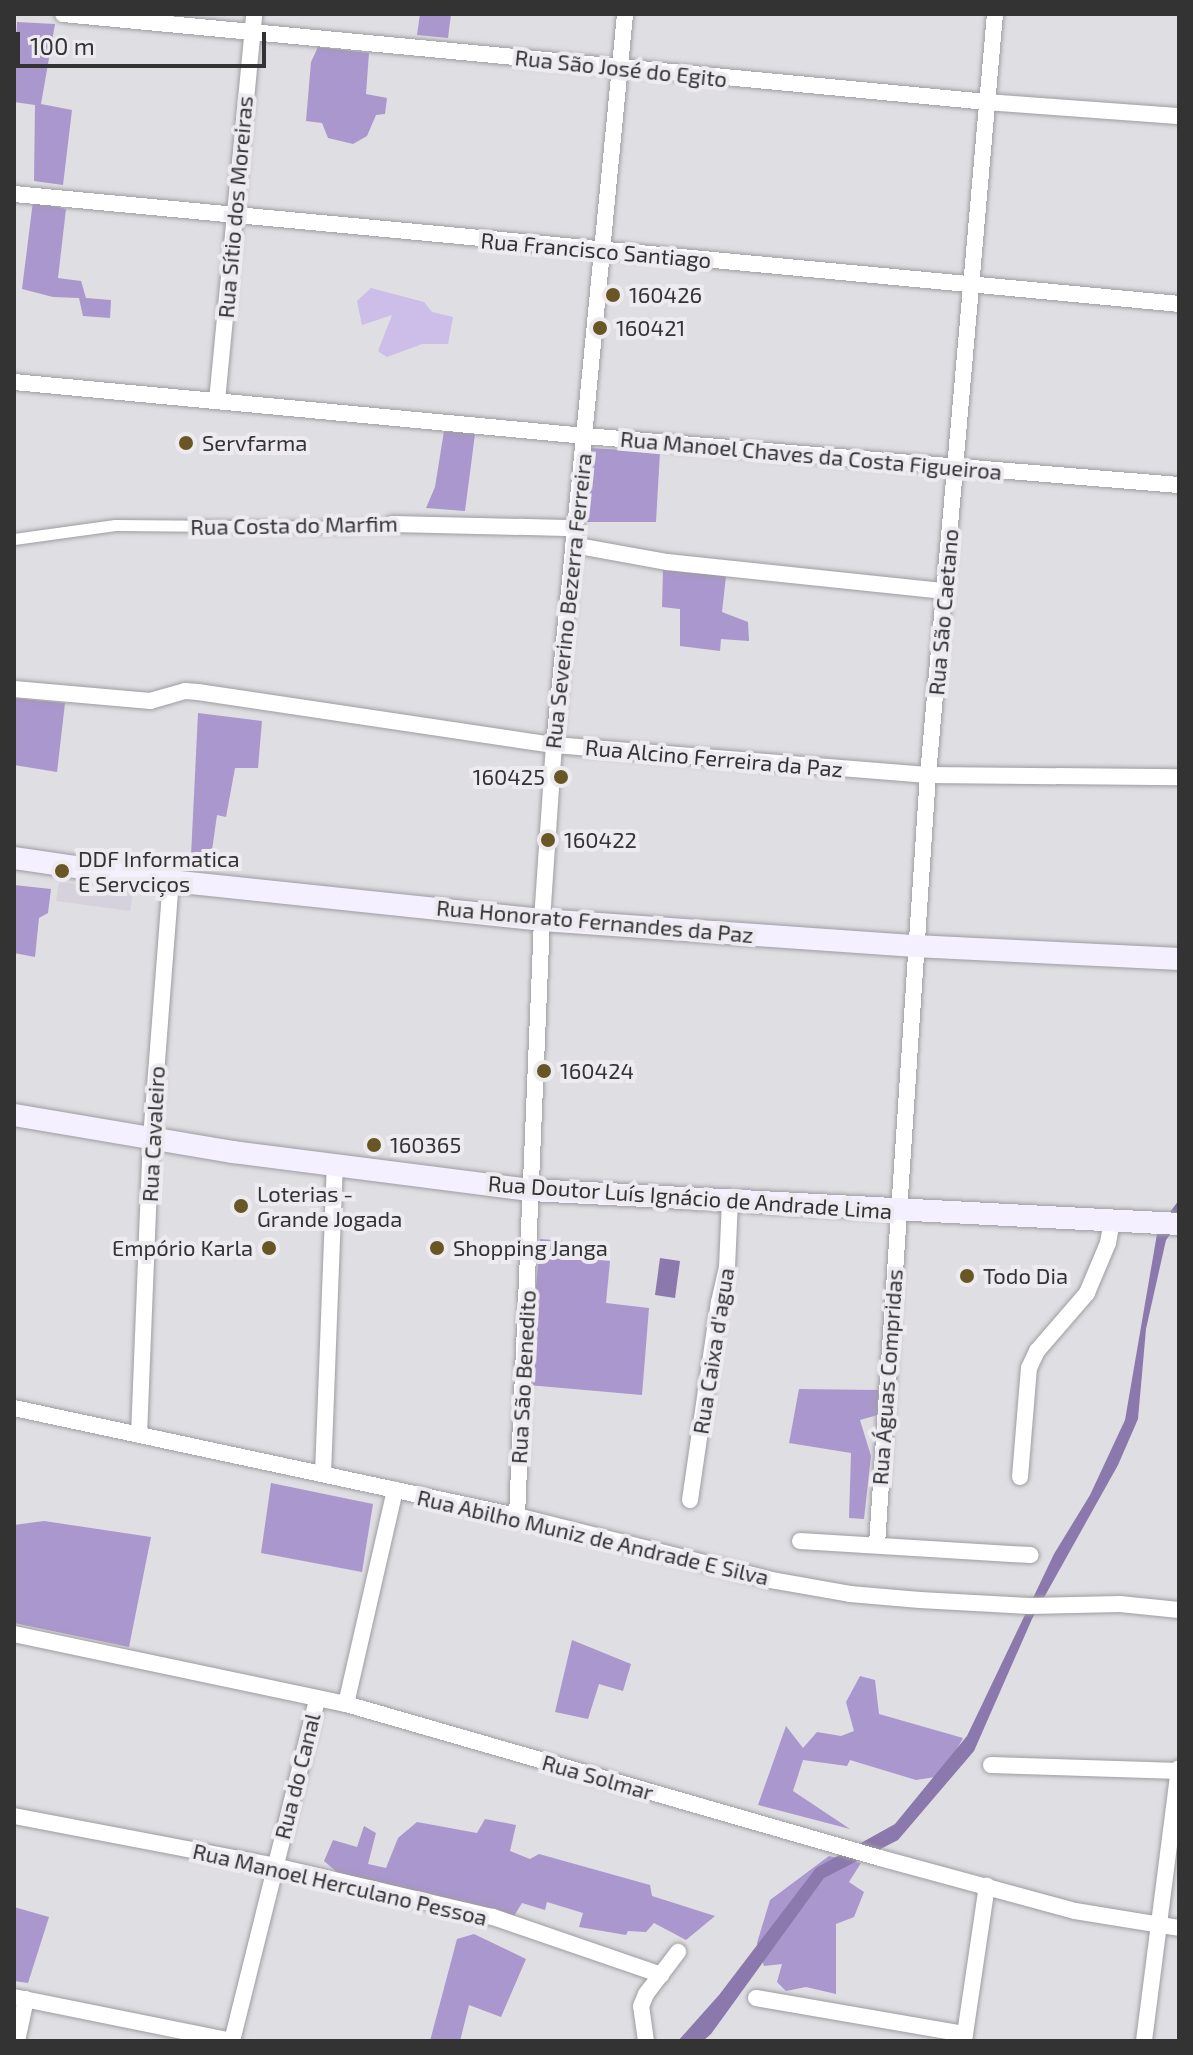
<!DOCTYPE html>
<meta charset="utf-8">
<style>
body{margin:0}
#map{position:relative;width:1193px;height:2055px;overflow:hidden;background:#dfdee2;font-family:"Exo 2",sans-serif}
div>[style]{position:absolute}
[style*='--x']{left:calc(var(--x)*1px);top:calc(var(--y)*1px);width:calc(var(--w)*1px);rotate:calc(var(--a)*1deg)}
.built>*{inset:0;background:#d6d2dd}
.green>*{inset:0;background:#ccbee8}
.forest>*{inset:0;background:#aa97cd}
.water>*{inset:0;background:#8b78ac}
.roads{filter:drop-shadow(0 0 2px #9e9da1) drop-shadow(0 0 2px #9e9da1)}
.pedestrian>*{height:11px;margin:-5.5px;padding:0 5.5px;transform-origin:5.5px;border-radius:5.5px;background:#fff}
.minor>*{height:16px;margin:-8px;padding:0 8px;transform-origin:8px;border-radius:8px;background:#fff}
.secondary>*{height:22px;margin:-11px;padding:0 11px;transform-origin:11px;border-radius:11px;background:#f5f0ff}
.dots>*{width:22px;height:22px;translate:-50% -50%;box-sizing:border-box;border:4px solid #edebf0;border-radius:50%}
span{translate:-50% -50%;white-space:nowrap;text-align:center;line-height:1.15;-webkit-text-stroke:8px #edebf0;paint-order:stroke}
.street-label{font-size:22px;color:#333334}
.poi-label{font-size:22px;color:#333334}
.left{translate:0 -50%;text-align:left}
.right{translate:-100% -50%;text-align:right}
.frame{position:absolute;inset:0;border:16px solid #333334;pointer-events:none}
.scale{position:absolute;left:16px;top:32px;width:250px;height:36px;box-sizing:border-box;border:4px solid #333334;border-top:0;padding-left:10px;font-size:24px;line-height:28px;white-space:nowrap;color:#333334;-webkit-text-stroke:6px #edebf0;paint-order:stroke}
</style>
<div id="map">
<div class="built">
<div style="clip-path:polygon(59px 882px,133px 892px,130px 911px,56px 901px)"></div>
</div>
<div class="green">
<div style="clip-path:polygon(371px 288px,424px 302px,432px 312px,453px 317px,448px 344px,422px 344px,387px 357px,378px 351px,392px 315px,362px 325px,357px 301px)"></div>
</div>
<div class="forest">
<div style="clip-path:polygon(420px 14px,451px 14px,448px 38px,417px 35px)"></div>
<div style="clip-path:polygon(17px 22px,55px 24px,41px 104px,72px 110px,63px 185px,34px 181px,35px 105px,14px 102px)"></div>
<div style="clip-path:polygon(318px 47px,369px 53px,366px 94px,387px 98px,385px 114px,376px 115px,367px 136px,353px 144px,328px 138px,322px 123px,306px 121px,311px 62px)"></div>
<div style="clip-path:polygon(33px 201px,66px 209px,58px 278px,81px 281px,86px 298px,111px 300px,110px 318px,83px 316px,79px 298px,53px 297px,22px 289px)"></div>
<div style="clip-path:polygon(444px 431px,475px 434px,465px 511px,426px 508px,435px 487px)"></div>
<div style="clip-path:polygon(590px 448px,660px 452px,656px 522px,584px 522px)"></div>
<div style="clip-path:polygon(663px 568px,726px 576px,722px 612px,748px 622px,749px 641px,721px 639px,720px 651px,680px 646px,680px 609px,662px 607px)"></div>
<div style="clip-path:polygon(14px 698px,65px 703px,57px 772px,14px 765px)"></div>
<div style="clip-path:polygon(198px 713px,262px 721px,258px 768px,235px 768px,226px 817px,217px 815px,211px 857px,191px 856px)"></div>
<div style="clip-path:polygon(14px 885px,51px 889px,48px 913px,39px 918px,35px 957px,14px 953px)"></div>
<div style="clip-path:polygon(540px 1239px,601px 1244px,599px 1260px,610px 1261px,606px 1303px,649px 1308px,642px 1395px,528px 1385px)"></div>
<div style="clip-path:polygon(799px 1389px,878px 1390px,881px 1414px,860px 1420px,871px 1456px,864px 1519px,849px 1518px,851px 1453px,789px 1443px)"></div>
<div style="clip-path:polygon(271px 1483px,373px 1504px,362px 1572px,261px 1553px)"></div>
<div style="clip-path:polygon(44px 1521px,151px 1537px,129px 1647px,14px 1623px,14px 1525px)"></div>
<div style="clip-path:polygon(572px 1640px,631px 1664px,623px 1691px,599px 1684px,588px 1719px,555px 1712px)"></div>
<div style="clip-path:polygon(860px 1676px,875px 1680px,879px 1714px,963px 1738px,954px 1754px,935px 1777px,916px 1780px,850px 1760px,847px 1766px,803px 1760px,793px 1791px,850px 1829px,758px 1805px,786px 1726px,803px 1748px,817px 1732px,841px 1736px,854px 1731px,846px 1702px)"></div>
<div style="clip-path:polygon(485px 1819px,516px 1825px,510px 1851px,530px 1859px,539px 1854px,650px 1885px,652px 1896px,715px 1916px,686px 1940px,654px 1923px,646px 1932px,628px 1931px,626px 1935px,579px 1927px,583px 1913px,547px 1902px,545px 1910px,522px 1903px,514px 1916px,338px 1873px,324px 1861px,333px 1840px,357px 1847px,364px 1826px,376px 1833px,368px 1864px,386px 1868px,398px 1838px,417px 1822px,477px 1833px)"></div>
<div style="clip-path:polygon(829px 1856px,861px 1863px,849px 1882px,864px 1892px,854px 1917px,836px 1924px,836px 1994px,806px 1987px,786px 1991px,777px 1982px,782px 1964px,764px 1966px,757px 1943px,770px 1900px)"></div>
<div style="clip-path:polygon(14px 1907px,49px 1917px,28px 1983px,14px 1981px)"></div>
<div style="clip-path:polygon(474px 1934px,526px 1959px,501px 2017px,469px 2005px,460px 2041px,430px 2041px,457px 1939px)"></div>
</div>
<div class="water">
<div style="clip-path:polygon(1179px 1200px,1179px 1223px,1166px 1240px,1146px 1329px,1138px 1419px,1118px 1465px,1032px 1619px,974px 1751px,898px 1840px,824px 1878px,711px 2034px,703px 2041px,678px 2041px,719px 1995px,816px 1868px,895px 1824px,967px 1736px,1054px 1554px,1090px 1495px,1125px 1420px,1158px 1228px)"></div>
<div style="clip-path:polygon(660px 1258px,680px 1261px,675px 1298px,655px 1295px)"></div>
</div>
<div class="roads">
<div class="pedestrian">
<div style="--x:14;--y:539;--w:102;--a:-7.9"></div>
<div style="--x:115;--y:525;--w:231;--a:0.5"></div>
<div style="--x:346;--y:527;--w:46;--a:-3.7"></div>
</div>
<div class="minor">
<div style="--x:63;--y:14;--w:928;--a:5.44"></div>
<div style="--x:987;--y:102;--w:193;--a:4.2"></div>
<div style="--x:14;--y:194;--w:1170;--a:5.39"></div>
<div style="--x:14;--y:382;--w:574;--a:5.4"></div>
<div style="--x:585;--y:436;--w:596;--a:4.72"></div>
<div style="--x:217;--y:401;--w:389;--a:-84.5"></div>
<div style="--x:392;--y:524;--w:183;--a:1.3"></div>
<div style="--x:573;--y:545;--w:96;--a:10.3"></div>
<div style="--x:667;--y:562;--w:279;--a:6"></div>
<div style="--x:14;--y:689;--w:137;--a:5"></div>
<div style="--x:150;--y:701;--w:36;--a:-16"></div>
<div style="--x:185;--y:691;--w:13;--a:4"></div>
<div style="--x:198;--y:692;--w:360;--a:8.5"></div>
<div style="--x:554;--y:745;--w:375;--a:4.6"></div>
<div style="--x:928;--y:775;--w:251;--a:0.5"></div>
<div style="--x:14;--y:1408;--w:514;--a:12.12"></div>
<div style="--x:517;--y:1516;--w:262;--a:14.1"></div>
<div style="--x:771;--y:1580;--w:80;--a:10"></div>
<div style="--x:850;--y:1594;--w:70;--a:4.9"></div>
<div style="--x:920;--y:1600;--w:109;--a:3.2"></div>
<div style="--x:1029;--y:1606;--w:91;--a:-1.3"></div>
<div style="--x:1120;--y:1604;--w:59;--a:5.8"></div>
<div style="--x:139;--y:1435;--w:296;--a:-87.7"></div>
<div style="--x:151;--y:1139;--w:259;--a:-85.6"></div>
<div style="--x:323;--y:1474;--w:309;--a:-87.8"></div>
<div style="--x:1020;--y:1477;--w:109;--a:-85.3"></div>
<div style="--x:1029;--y:1368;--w:19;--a:-65"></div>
<div style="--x:1037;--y:1351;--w:77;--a:-49.2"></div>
<div style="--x:1087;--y:1293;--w:54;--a:-67.2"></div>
<div style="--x:1108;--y:1243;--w:22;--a:-80"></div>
<div style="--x:690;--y:1500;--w:200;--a:-81.7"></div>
<div style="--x:719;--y:1302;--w:36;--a:-77"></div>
<div style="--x:727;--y:1267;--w:66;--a:-87.4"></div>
<div style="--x:517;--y:1516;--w:597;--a:-87.6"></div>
<div style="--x:542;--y:920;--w:175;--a:-86.1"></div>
<div style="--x:554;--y:745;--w:734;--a:-84.45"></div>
<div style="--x:800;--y:1541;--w:231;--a:3.5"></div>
<div style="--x:877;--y:1544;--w:771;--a:-86.21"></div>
<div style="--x:928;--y:775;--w:764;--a:-84.97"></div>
<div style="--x:14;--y:1634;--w:339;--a:11.9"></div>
<div style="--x:346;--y:1704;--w:556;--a:16.09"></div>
<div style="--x:880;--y:1858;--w:202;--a:15.2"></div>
<div style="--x:1075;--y:1911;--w:105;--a:9.3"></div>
<div style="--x:346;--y:1704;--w:220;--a:-77.1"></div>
<div style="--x:991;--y:1765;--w:188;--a:1.8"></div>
<div style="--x:14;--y:1816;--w:266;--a:10.8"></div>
<div style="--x:275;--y:1866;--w:224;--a:13.2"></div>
<div style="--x:493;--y:1917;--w:178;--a:19"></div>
<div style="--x:14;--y:1997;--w:223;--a:11.4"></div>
<div style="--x:756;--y:1998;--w:212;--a:9.8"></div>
<div style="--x:17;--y:2041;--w:43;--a:-77.9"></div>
<div style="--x:232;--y:2041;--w:352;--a:-76"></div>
<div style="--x:646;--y:2041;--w:35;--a:-98"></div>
<div style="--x:641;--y:2006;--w:13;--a:-67"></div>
<div style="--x:646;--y:1994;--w:53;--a:-52.7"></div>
<div style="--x:964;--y:2041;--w:157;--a:-81.6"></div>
<div style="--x:1144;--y:2041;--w:275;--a:-82.7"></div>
</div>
<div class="secondary">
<div style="--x:14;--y:858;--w:159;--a:8.3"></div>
<div style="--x:171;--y:881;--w:373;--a:6"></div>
<div style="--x:542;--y:920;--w:374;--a:4"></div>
<div style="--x:915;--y:946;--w:264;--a:2.8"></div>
<div style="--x:14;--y:1115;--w:222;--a:9.6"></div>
<div style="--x:233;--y:1152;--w:300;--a:7.3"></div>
<div style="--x:531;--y:1190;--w:649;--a:3"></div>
</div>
</div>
<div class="dots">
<div style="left:613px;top:295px;background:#685725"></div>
<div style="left:600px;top:328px;background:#685725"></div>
<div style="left:186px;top:443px;background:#685725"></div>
<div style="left:561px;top:777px;background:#685725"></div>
<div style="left:548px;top:840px;background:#685725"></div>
<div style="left:62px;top:871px;background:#685725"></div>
<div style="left:544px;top:1071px;background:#685725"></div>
<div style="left:374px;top:1145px;background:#685725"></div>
<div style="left:241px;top:1206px;background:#685725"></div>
<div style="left:269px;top:1248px;background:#685725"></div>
<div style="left:437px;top:1248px;background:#685725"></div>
<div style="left:967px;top:1276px;background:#685725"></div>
</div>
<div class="street-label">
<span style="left:621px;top:68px;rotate:6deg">Rua São José do Egito</span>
<span style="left:235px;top:207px;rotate:-85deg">Rua Sítio dos Moreiras</span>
<span style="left:596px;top:250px;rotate:5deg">Rua Francisco Santiago</span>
<span style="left:811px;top:455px;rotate:5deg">Rua Manoel Chaves da Costa Figueiroa</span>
<span style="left:294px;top:525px;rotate:-1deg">Rua Costa do Marfim</span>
<span style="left:568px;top:601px;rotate:-84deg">Rua Severino Bezerra Ferreira</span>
<span style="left:943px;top:612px;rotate:-85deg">Rua São Caetano</span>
<span style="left:714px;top:758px;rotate:5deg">Rua Alcino Ferreira da Paz</span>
<span style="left:595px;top:921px;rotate:5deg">Rua Honorato Fernandes da Paz</span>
<span style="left:153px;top:1134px;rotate:-87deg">Rua Cavaleiro</span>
<span style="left:690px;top:1197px;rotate:4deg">Rua Doutor Luís Ignácio de Andrade Lima</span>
<span style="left:713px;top:1351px;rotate:-81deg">Rua Caixa d'agua</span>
<span style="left:523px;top:1377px;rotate:-87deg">Rua São Benedito</span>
<span style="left:887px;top:1377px;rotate:-86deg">Rua Águas Compridas</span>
<span style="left:593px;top:1537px;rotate:13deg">Rua Abilho Muniz de Andrade E Silva</span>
<span style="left:297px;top:1776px;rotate:-76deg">Rua do Canal</span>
<span style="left:598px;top:1777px;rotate:16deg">Rua Solmar</span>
<span style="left:340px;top:1884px;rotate:13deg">Rua Manoel Herculano Pessoa</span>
</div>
<div class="poi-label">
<span class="left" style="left:629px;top:295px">160426</span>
<span class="left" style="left:616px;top:328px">160421</span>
<span class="left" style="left:202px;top:443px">Servfarma</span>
<span class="right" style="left:545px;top:777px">160425</span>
<span class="left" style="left:564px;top:840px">160422</span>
<span class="left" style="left:78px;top:871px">DDF Informatica<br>E Servciços</span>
<span class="left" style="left:560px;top:1071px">160424</span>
<span class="left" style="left:390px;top:1145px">160365</span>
<span class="left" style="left:257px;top:1206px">Loterias -<br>Grande Jogada</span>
<span class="right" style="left:253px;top:1248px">Empório Karla</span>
<span class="left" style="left:453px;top:1248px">Shopping Janga</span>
<span class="left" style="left:983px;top:1276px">Todo Dia</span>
</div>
<div class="frame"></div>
<div class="scale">100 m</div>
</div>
